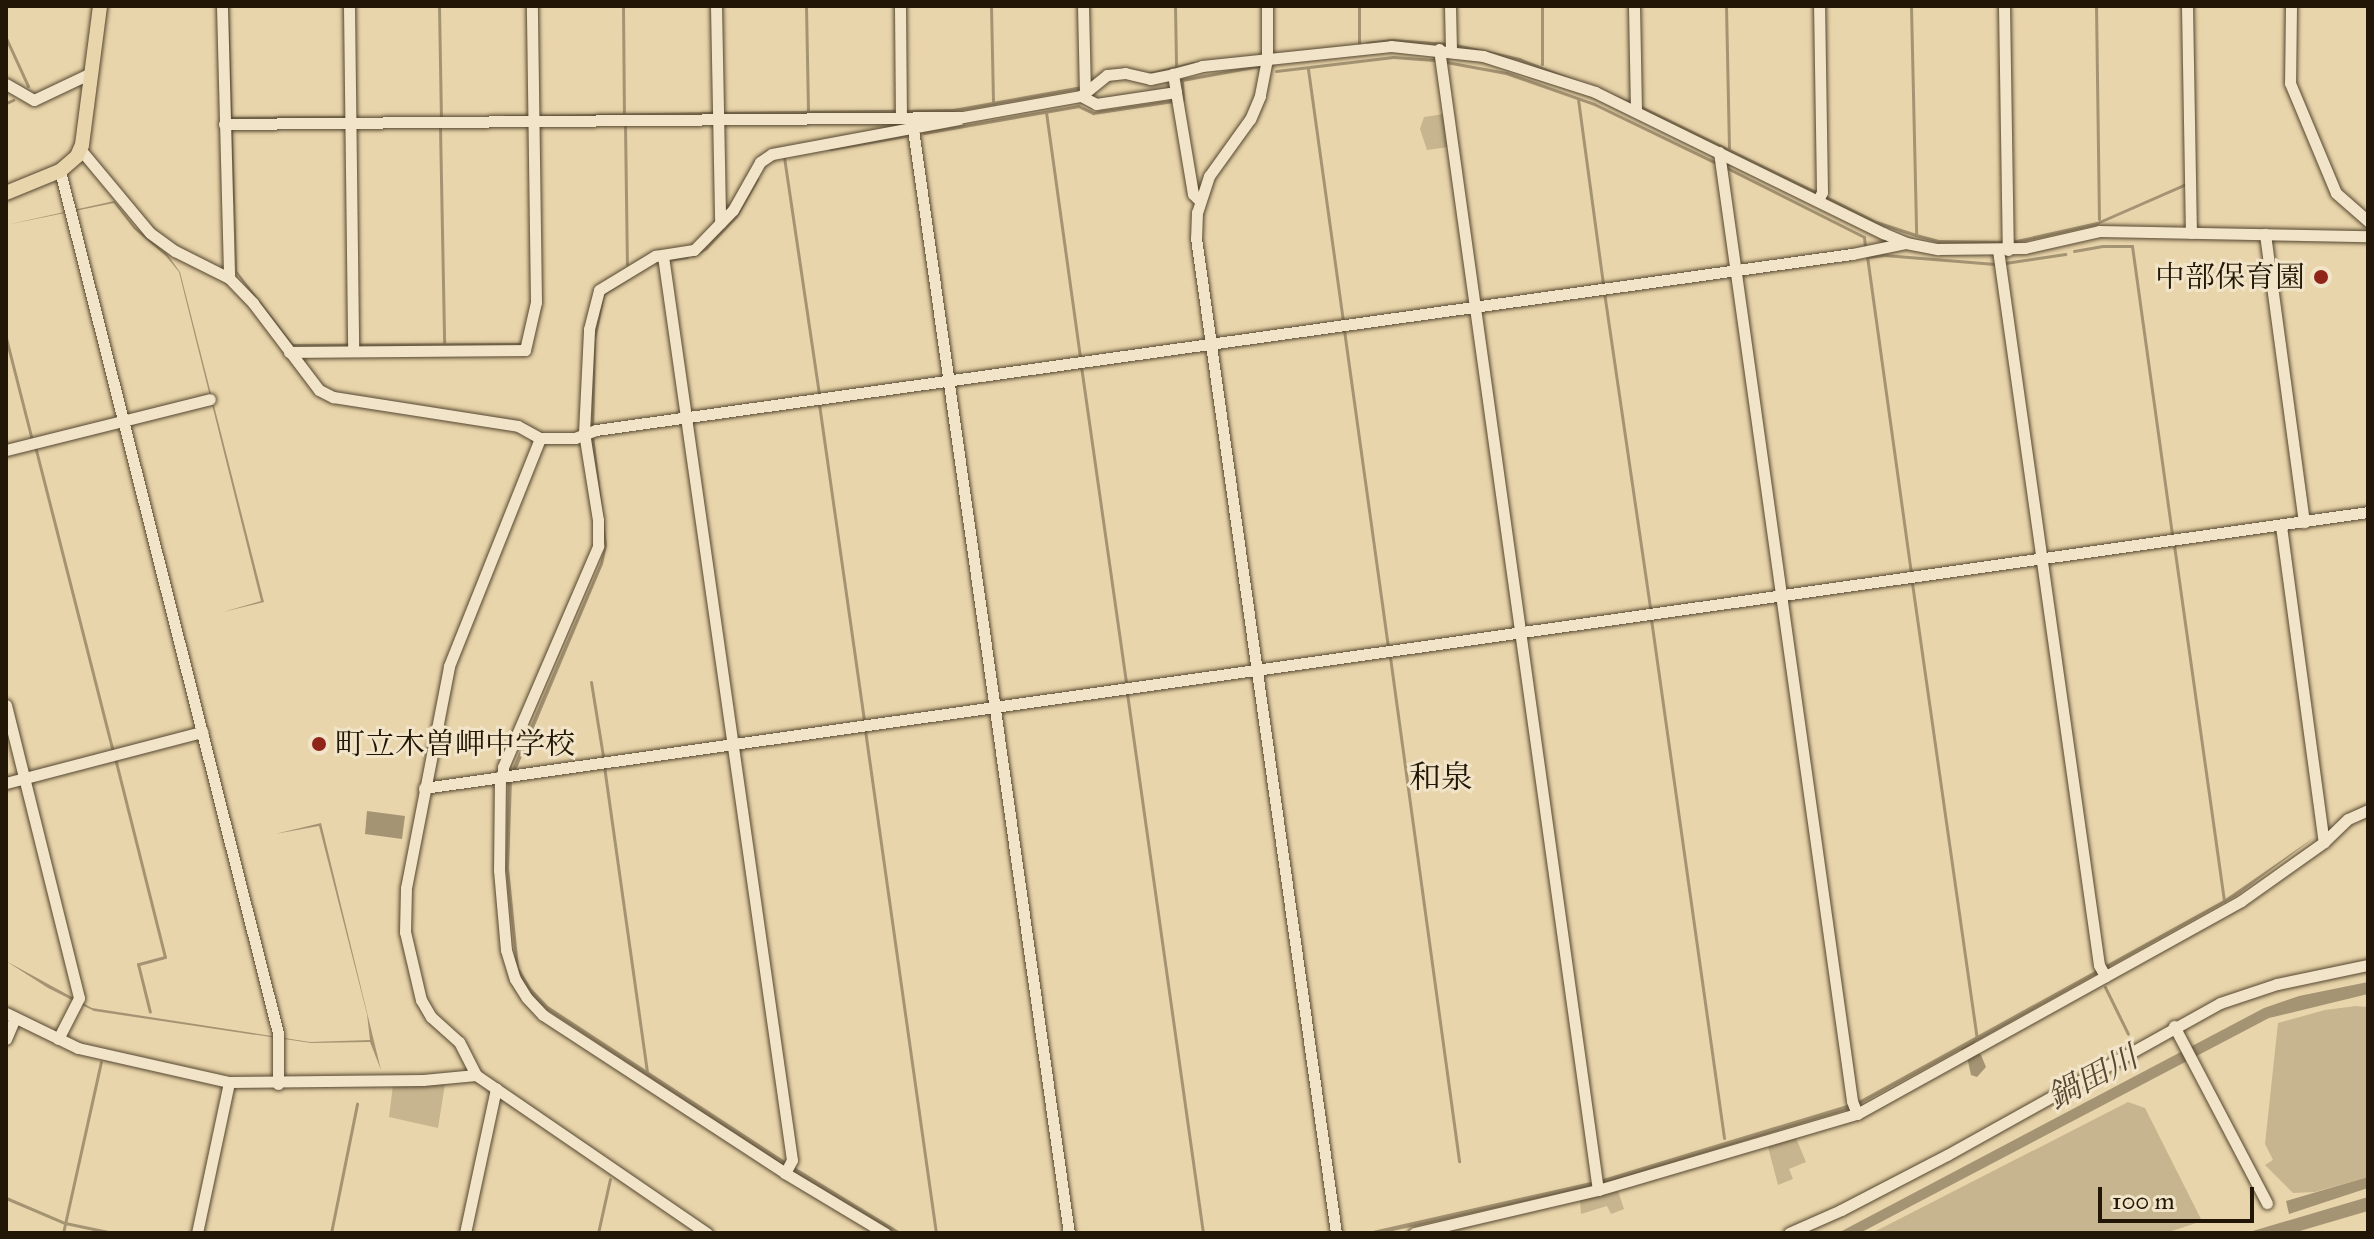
<!DOCTYPE html>
<meta charset="utf-8">
<style>
body{margin:0}
#map{position:relative;width:2374px;height:1239px;overflow:hidden;background:#e9d5ab;font-family:"IM FELL Great Primer","Noto Serif JP",serif}
div>[style]{position:absolute}
[style*='--x']{left:calc(var(--x)*1px);top:calc(var(--y)*1px);width:calc(var(--w)*1px);rotate:calc(var(--a)*1deg)}
.green>*{inset:0;background:#c7b58f}
.water>*{inset:0;background:#a59473}
.stream>*{height:3px;margin:-1.5px;padding:0 1.5px;transform-origin:1.5px;border-radius:1.5px;background:#a59473}
.roads{filter:drop-shadow(0 0 2px #54462f) drop-shadow(0 0 2px #54462f)}
.minor>*{height:11px;margin:-5.5px;padding:0 5.5px;transform-origin:5.5px;border-radius:5.5px;background:#f1e4c8}
.major>*{height:14px;margin:-7px;padding:0 7px;transform-origin:7px;border-radius:7px;background:#e9d5ab}
.dots>*{width:22px;height:22px;translate:-50% -50%;box-sizing:border-box;border:4px solid #f1e4c8;border-radius:50%}
span{translate:-50% -50%;white-space:nowrap;text-align:center;line-height:1.15;-webkit-text-stroke:6px #f1e4c8;paint-order:stroke}
.poi-label{font-size:30px;color:#221606}
.right{translate:-100% -50%;text-align:right}
.left{translate:0 -50%;text-align:left}
.neighbourhood-label{font-size:32px;color:#221606}
.water-label{font-size:32px;color:#564832;font-style:italic}
.frame{position:absolute;inset:0;border:8px solid #221606;pointer-events:none}
.scale{position:absolute;left:2098px;top:1187px;width:156px;height:36px;box-sizing:border-box;border:4px solid #221606;border-top:0;padding-left:10px;font-size:24px;line-height:28px;white-space:nowrap;color:#221606;-webkit-text-stroke:6px #f1e4c8;paint-order:stroke}
</style>
<div id="map">
<div class="green">
<div style="clip-path:polygon(1444px 114px,1449px 147px,1427px 150px,1420px 129px,1424px 117px)"></div>
<div style="clip-path:polygon(2356px 1006px,2368px 1007px,2368px 1177px,2315px 1192px,2293px 1193px,2265px 1165px,2273px 1160px,2265px 1144px,2278px 1023px,2325px 1010px)"></div>
<div style="clip-path:polygon(445px 1084px,438px 1128px,389px 1117px,393px 1085px)"></div>
<div style="clip-path:polygon(2128px 1102px,2145px 1108px,2202px 1221px,2166px 1233px,1872px 1233px)"></div>
<div style="clip-path:polygon(1796px 1138px,1806px 1162px,1789px 1169px,1793px 1179px,1778px 1185px,1768px 1147px)"></div>
<div style="clip-path:polygon(1618px 1191px,1624px 1209px,1611px 1214px,1607px 1206px,1581px 1214px,1580px 1199px)"></div>
</div>
<div class="water">
<div style="clip-path:polygon(226px 6px,229px 6px,237px 271px,293px 344px,521px 343px,521px 346px,292px 347px,236px 273px,234px 205px,228px 168px)"></div>
<div style="clip-path:polygon(114px 201px,135px 227px,167px 254px,180px 272px,264px 602px,223px 612px,261px 601px,179px 272px,166px 256px,134px 229px,114px 203px,6px 225px)"></div>
<div style="clip-path:polygon(658px 261px,605px 295px,596px 340px,594px 436px,607px 545px,603px 564px,512px 780px,509px 868px,519px 968px,531px 988px,548px 1006px,788px 1163px,902px 1233px,895px 1233px,786px 1167px,546px 1009px,528px 992px,516px 968px,506px 868px,508px 779px,600px 564px,605px 546px,591px 437px,593px 340px,603px 294px)"></div>
<div style="clip-path:polygon(367px 811px,405px 816px,402px 839px,365px 834px)"></div>
<div style="clip-path:polygon(321px 823px,381px 1070px,370px 1042px,311px 1043px,94px 1011px,48px 988px,6px 961px,92px 1008px,310px 1042px,370px 1040px,367px 1014px,319px 826px,275px 834px)"></div>
<div style="clip-path:polygon(2315px 837px,2236px 896px,1976px 1041px,1971px 1046px,1981px 1055px,1986px 1067px,1977px 1077px,1971px 1075px,1967px 1057px,1961px 1049px,1853px 1108px,1601px 1184px,1384px 1233px,1364px 1233px,1600px 1180px,1857px 1102px,2224px 900px)"></div>
<div style="clip-path:polygon(2368px 982px,2368px 994px,2269px 1018px,1860px 1233px,1838px 1233px,2264px 1008px,2299px 996px)"></div>
<div style="clip-path:polygon(2368px 1177px,2368px 1188px,2289px 1214px,2286px 1201px)"></div>
<div style="clip-path:polygon(2368px 1197px,2368px 1211px,2293px 1233px,2246px 1233px)"></div>
</div>
<div class="stream">
<div style="--x:439;--y:6;--w:111;--a:89"></div>
<div style="--x:623;--y:6;--w:108;--a:89.5"></div>
<div style="--x:806;--y:6;--w:106;--a:88.9"></div>
<div style="--x:991;--y:6;--w:97;--a:88.8"></div>
<div style="--x:1175;--y:6;--w:59;--a:89"></div>
<div style="--x:1359;--y:6;--w:38;--a:90"></div>
<div style="--x:1542;--y:6;--w:58;--a:90"></div>
<div style="--x:1726;--y:6;--w:142;--a:88.8"></div>
<div style="--x:1911;--y:6;--w:227;--a:88.7"></div>
<div style="--x:2096;--y:6;--w:213;--a:89.2"></div>
<div style="--x:6;--y:38;--w:53;--a:65.4"></div>
<div style="--x:1367;--y:43;--w:25;--a:-7"></div>
<div style="--x:1392;--y:40;--w:55;--a:4.2"></div>
<div style="--x:1455;--y:45;--w:66;--a:12.3"></div>
<div style="--x:1519;--y:59;--w:120;--a:21.4"></div>
<div style="--x:1446;--y:62;--w:61;--a:10.4"></div>
<div style="--x:1506;--y:73;--w:93;--a:19.4"></div>
<div style="--x:1594;--y:104;--w:133;--a:25.8"></div>
<div style="--x:1308;--y:69;--w:254;--a:82.1"></div>
<div style="--x:1276;--y:71;--w:118;--a:-6.8"></div>
<div style="--x:1393;--y:57;--w:41;--a:4.2"></div>
<div style="--x:1147;--y:74;--w:48;--a:-13.2"></div>
<div style="--x:1578;--y:99;--w:187;--a:82.3"></div>
<div style="--x:1183;--y:100;--w:20;--a:-93"></div>
<div style="--x:1182;--y:80;--w:78;--a:-10.3"></div>
<div style="--x:6;--y:103;--w:8;--a:-23"></div>
<div style="--x:1641;--y:107;--w:196;--a:26"></div>
<div style="--x:906;--y:111;--w:47;--a:-1.2"></div>
<div style="--x:953;--y:110;--w:131;--a:-10.1"></div>
<div style="--x:1046;--y:112;--w:248;--a:82.1"></div>
<div style="--x:723;--y:113;--w:174;--a:-0.7"></div>
<div style="--x:505;--y:116;--w:24;--a:0"></div>
<div style="--x:538;--y:116;--w:174;--a:-1"></div>
<div style="--x:229;--y:118;--w:116;--a:-0.5"></div>
<div style="--x:625;--y:125;--w:139;--a:89.2"></div>
<div style="--x:440;--y:127;--w:216;--a:88.9"></div>
<div style="--x:924;--y:133;--w:156;--a:-9.9"></div>
<div style="--x:1078;--y:106;--w:17;--a:25"></div>
<div style="--x:1093;--y:113;--w:81;--a:-8.5"></div>
<div style="--x:830;--y:149;--w:76;--a:-9.8"></div>
<div style="--x:784;--y:157;--w:241;--a:81.6"></div>
<div style="--x:1727;--y:168;--w:153;--a:26.7"></div>
<div style="--x:1864;--y:237;--w:9;--a:84"></div>
<div style="--x:1824;--y:196;--w:58;--a:26.6"></div>
<div style="--x:1876;--y:222;--w:42;--a:18"></div>
<div style="--x:1916;--y:235;--w:24;--a:15"></div>
<div style="--x:1939;--y:241;--w:64;--a:0.9"></div>
<div style="--x:2012;--y:242;--w:87;--a:-12.6"></div>
<div style="--x:2097;--y:223;--w:95;--a:-23.6"></div>
<div style="--x:2074;--y:251;--w:29;--a:-10"></div>
<div style="--x:2103;--y:246;--w:29;--a:0"></div>
<div style="--x:2132;--y:246;--w:292;--a:82.1"></div>
<div style="--x:694;--y:255;--w:14;--a:-30"></div>
<div style="--x:706;--y:248;--w:44;--a:-46.8"></div>
<div style="--x:736;--y:216;--w:43;--a:-60.4"></div>
<div style="--x:1867;--y:256;--w:320;--a:82.1"></div>
<div style="--x:1867;--y:257;--w:17;--a:-7"></div>
<div style="--x:1884;--y:255;--w:111;--a:4.6"></div>
<div style="--x:673;--y:259;--w:14;--a:-8"></div>
<div style="--x:2005;--y:263;--w:61;--a:-8.5"></div>
<div style="--x:1604;--y:292;--w:320;--a:81.7"></div>
<div style="--x:1344;--y:330;--w:320;--a:82.1"></div>
<div style="--x:6;--y:338;--w:105;--a:75.7"></div>
<div style="--x:1081;--y:366;--w:320;--a:81.9"></div>
<div style="--x:819;--y:404;--w:320;--a:81.9"></div>
<div style="--x:35;--y:446;--w:316;--a:75.7"></div>
<div style="--x:2174;--y:545;--w:359;--a:82"></div>
<div style="--x:1912;--y:583;--w:459;--a:81.9"></div>
<div style="--x:1651;--y:619;--w:524;--a:81.99"></div>
<div style="--x:1390;--y:657;--w:509;--a:82.2"></div>
<div style="--x:591;--y:682;--w:75;--a:80.8"></div>
<div style="--x:1127;--y:693;--w:545;--a:81.99"></div>
<div style="--x:865;--y:730;--w:508;--a:81.97"></div>
<div style="--x:115;--y:758;--w:205;--a:75.9"></div>
<div style="--x:165;--y:957;--w:28;--a:165"></div>
<div style="--x:138;--y:964;--w:49;--a:76"></div>
<div style="--x:604;--y:766;--w:308;--a:82"></div>
<div style="--x:2105;--y:987;--w:52;--a:63.9"></div>
<div style="--x:6;--y:1198;--w:64;--a:23"></div>
<div style="--x:65;--y:1223;--w:49;--a:11.8"></div>
<div style="--x:63;--y:1233;--w:175;--a:-77.5"></div>
<div style="--x:331;--y:1233;--w:132;--a:-78.6"></div>
<div style="--x:598;--y:1233;--w:55;--a:-77.5"></div>
</div>
<div class="roads">
<div class="minor">
<div style="--x:222;--y:6;--w:272;--a:88.5"></div>
<div style="--x:349;--y:6;--w:345;--a:89.3"></div>
<div style="--x:716;--y:6;--w:217;--a:88.9"></div>
<div style="--x:900;--y:6;--w:110;--a:89.5"></div>
<div style="--x:1083;--y:6;--w:87;--a:88.7"></div>
<div style="--x:1267;--y:6;--w:53;--a:90"></div>
<div style="--x:1267;--y:59;--w:38;--a:101"></div>
<div style="--x:1260;--y:96;--w:25;--a:113"></div>
<div style="--x:1250;--y:119;--w:70;--a:125.7"></div>
<div style="--x:1209;--y:176;--w:38;--a:108"></div>
<div style="--x:1197;--y:212;--w:26;--a:92"></div>
<div style="--x:1196;--y:238;--w:1005;--a:81.99"></div>
<div style="--x:1450;--y:6;--w:44;--a:88.7"></div>
<div style="--x:1634;--y:6;--w:105;--a:88.9"></div>
<div style="--x:2004;--y:6;--w:244;--a:89.1"></div>
<div style="--x:2187;--y:6;--w:227;--a:89"></div>
<div style="--x:2291;--y:6;--w:77;--a:90.7"></div>
<div style="--x:2290;--y:83;--w:119;--a:67.3"></div>
<div style="--x:2336;--y:193;--w:43;--a:41.2"></div>
<div style="--x:1439;--y:49;--w:1152;--a:82.07"></div>
<div style="--x:6;--y:84;--w:32;--a:30"></div>
<div style="--x:34;--y:100;--w:63;--a:-25.3"></div>
<div style="--x:1081;--y:96;--w:33;--a:-39"></div>
<div style="--x:1107;--y:75;--w:18;--a:-6"></div>
<div style="--x:1125;--y:73;--w:26;--a:13"></div>
<div style="--x:1150;--y:79;--w:24;--a:-12"></div>
<div style="--x:224;--y:124;--w:739;--a:-0.54"></div>
<div style="--x:963;--y:117;--w:120;--a:-10.1"></div>
<div style="--x:1081;--y:96;--w:17;--a:28"></div>
<div style="--x:1096;--y:104;--w:81;--a:-8.5"></div>
<div style="--x:913;--y:129;--w:1115;--a:81.96"></div>
<div style="--x:80;--y:149;--w:109;--a:50.2"></div>
<div style="--x:150;--y:233;--w:31;--a:36"></div>
<div style="--x:175;--y:251;--w:60;--a:26.6"></div>
<div style="--x:229;--y:278;--w:35;--a:46"></div>
<div style="--x:253;--y:303;--w:109;--a:52.8"></div>
<div style="--x:319;--y:390;--w:16;--a:27"></div>
<div style="--x:333;--y:397;--w:187;--a:8.9"></div>
<div style="--x:518;--y:426;--w:25;--a:29"></div>
<div style="--x:540;--y:438;--w:35;--a:0"></div>
<div style="--x:575;--y:438;--w:22;--a:-21"></div>
<div style="--x:596;--y:430;--w:1268;--a:-7.98"></div>
<div style="--x:1852;--y:254;--w:55;--a:-11.5"></div>
<div style="--x:1719;--y:152;--w:958;--a:82.02"></div>
<div style="--x:1852;--y:1101;--w:14;--a:69"></div>
<div style="--x:60;--y:171;--w:889;--a:75.81"></div>
<div style="--x:278;--y:1033;--w:51;--a:90"></div>
<div style="--x:1199;--y:200;--w:8;--a:-135"></div>
<div style="--x:1193;--y:194;--w:122;--a:-99.5"></div>
<div style="--x:1173;--y:74;--w:30;--a:-15"></div>
<div style="--x:1202;--y:66;--w:190;--a:-6"></div>
<div style="--x:1391;--y:46;--w:93;--a:6.2"></div>
<div style="--x:1483;--y:56;--w:118;--a:17.8"></div>
<div style="--x:1595;--y:92;--w:321;--a:26.1"></div>
<div style="--x:1883;--y:233;--w:25;--a:23"></div>
<div style="--x:1906;--y:243;--w:33;--a:11"></div>
<div style="--x:1938;--y:249;--w:87;--a:-0.7"></div>
<div style="--x:2025;--y:248;--w:76;--a:-12.9"></div>
<div style="--x:2099;--y:231;--w:269;--a:1.1"></div>
<div style="--x:1818;--y:200;--w:9;--a:-63"></div>
<div style="--x:1822;--y:192;--w:186;--a:-90.9"></div>
<div style="--x:2265;--y:234;--w:291;--a:82.3"></div>
<div style="--x:1998;--y:250;--w:722;--a:81.96"></div>
<div style="--x:2099;--y:965;--w:13;--a:61"></div>
<div style="--x:663;--y:256;--w:913;--a:81.88"></div>
<div style="--x:792;--y:1160;--w:15;--a:118"></div>
<div style="--x:289;--y:352;--w:236;--a:-0.5"></div>
<div style="--x:525;--y:350;--w:49;--a:-77.1"></div>
<div style="--x:536;--y:302;--w:296;--a:-90.8"></div>
<div style="--x:6;--y:450;--w:210;--a:-14"></div>
<div style="--x:2281;--y:526;--w:319;--a:82.3"></div>
<div style="--x:6;--y:705;--w:302;--a:76"></div>
<div style="--x:79;--y:998;--w:46;--a:117.1"></div>
<div style="--x:503;--y:775;--w:8;--a:-90"></div>
<div style="--x:503;--y:767;--w:241;--a:-66.7"></div>
<div style="--x:598;--y:546;--w:26;--a:-90"></div>
<div style="--x:598;--y:520;--w:88;--a:-99.1"></div>
<div style="--x:584;--y:433;--w:104;--a:-87.2"></div>
<div style="--x:589;--y:329;--w:40;--a:-75.6"></div>
<div style="--x:599;--y:290;--w:66;--a:-31.3"></div>
<div style="--x:655;--y:256;--w:39;--a:-9"></div>
<div style="--x:694;--y:250;--w:56;--a:-45.7"></div>
<div style="--x:733;--y:210;--w:55;--a:-60.6"></div>
<div style="--x:760;--y:162;--w:14;--a:-34"></div>
<div style="--x:772;--y:154;--w:190;--a:-10.6"></div>
<div style="--x:500;--y:776;--w:94;--a:90.6"></div>
<div style="--x:499;--y:870;--w:80;--a:85"></div>
<div style="--x:506;--y:950;--w:30;--a:73"></div>
<div style="--x:515;--y:979;--w:22;--a:58"></div>
<div style="--x:527;--y:998;--w:23;--a:47"></div>
<div style="--x:543;--y:1015;--w:289;--a:33.1"></div>
<div style="--x:785;--y:1173;--w:117;--a:31"></div>
<div style="--x:6;--y:783;--w:203;--a:-14.6"></div>
<div style="--x:424;--y:788;--w:1963;--a:-8.08"></div>
<div style="--x:6;--y:1013;--w:80;--a:25.9"></div>
<div style="--x:78;--y:1048;--w:155;--a:12.7"></div>
<div style="--x:229;--y:1082;--w:194;--a:-0.6"></div>
<div style="--x:423;--y:1080;--w:53;--a:-5.4"></div>
<div style="--x:476;--y:1075;--w:280;--a:34.4"></div>
<div style="--x:2174;--y:1026;--w:200;--a:62.3"></div>
<div style="--x:6;--y:1039;--w:23;--a:-67"></div>
<div style="--x:476;--y:1075;--w:37;--a:-117"></div>
<div style="--x:459;--y:1042;--w:38;--a:-138"></div>
<div style="--x:431;--y:1017;--w:20;--a:-120"></div>
<div style="--x:421;--y:1000;--w:70;--a:-103.2"></div>
<div style="--x:405;--y:932;--w:44;--a:-88.7"></div>
<div style="--x:406;--y:888;--w:226;--a:-79"></div>
<div style="--x:449;--y:666;--w:245;--a:-68.2"></div>
<div style="--x:197;--y:1233;--w:154;--a:-78"></div>
<div style="--x:465;--y:1233;--w:148;--a:-77.9"></div>
<div style="--x:1414;--y:1233;--w:189;--a:-13.2"></div>
<div style="--x:1598;--y:1190;--w:270;--a:-16.4"></div>
<div style="--x:1857;--y:1114;--w:439;--a:-29"></div>
<div style="--x:2241;--y:901;--w:102;--a:-35.4"></div>
<div style="--x:2324;--y:842;--w:33;--a:-44"></div>
<div style="--x:2348;--y:819;--w:22;--a:-24"></div>
<div style="--x:1789;--y:1233;--w:57;--a:-23.9"></div>
<div style="--x:1841;--y:1210;--w:119;--a:-27.4"></div>
<div style="--x:1947;--y:1155;--w:312;--a:-29.1"></div>
<div style="--x:2220;--y:1003;--w:60;--a:-18.4"></div>
<div style="--x:2277;--y:984;--w:93;--a:-11.8"></div>
</div>
<div class="major">
<div style="--x:6;--y:193;--w:58;--a:-22.2"></div>
<div style="--x:60;--y:171;--w:23;--a:-41"></div>
<div style="--x:77;--y:156;--w:12;--a:-66"></div>
<div style="--x:82;--y:145;--w:140;--a:-82.6"></div>
</div>
</div>
<div class="dots">
<div style="left:2321px;top:277px;background:#8f2418"></div>
<div style="left:319px;top:744px;background:#8f2418"></div>
</div>
<div class="poi-label">
<span class="right" style="left:2305px;top:277px">中部保育園</span>
<span class="left" style="left:335px;top:744px">町立木曽岬中学校</span>
</div>
<div class="neighbourhood-label">
<span style="left:1441px;top:778px">和泉</span>
</div>
<div class="water-label">
<span style="left:2093px;top:1078px;rotate:-28deg">鍋田川</span>
</div>
<div class="frame"></div>
<div class="scale">100 m</div>
</div>
